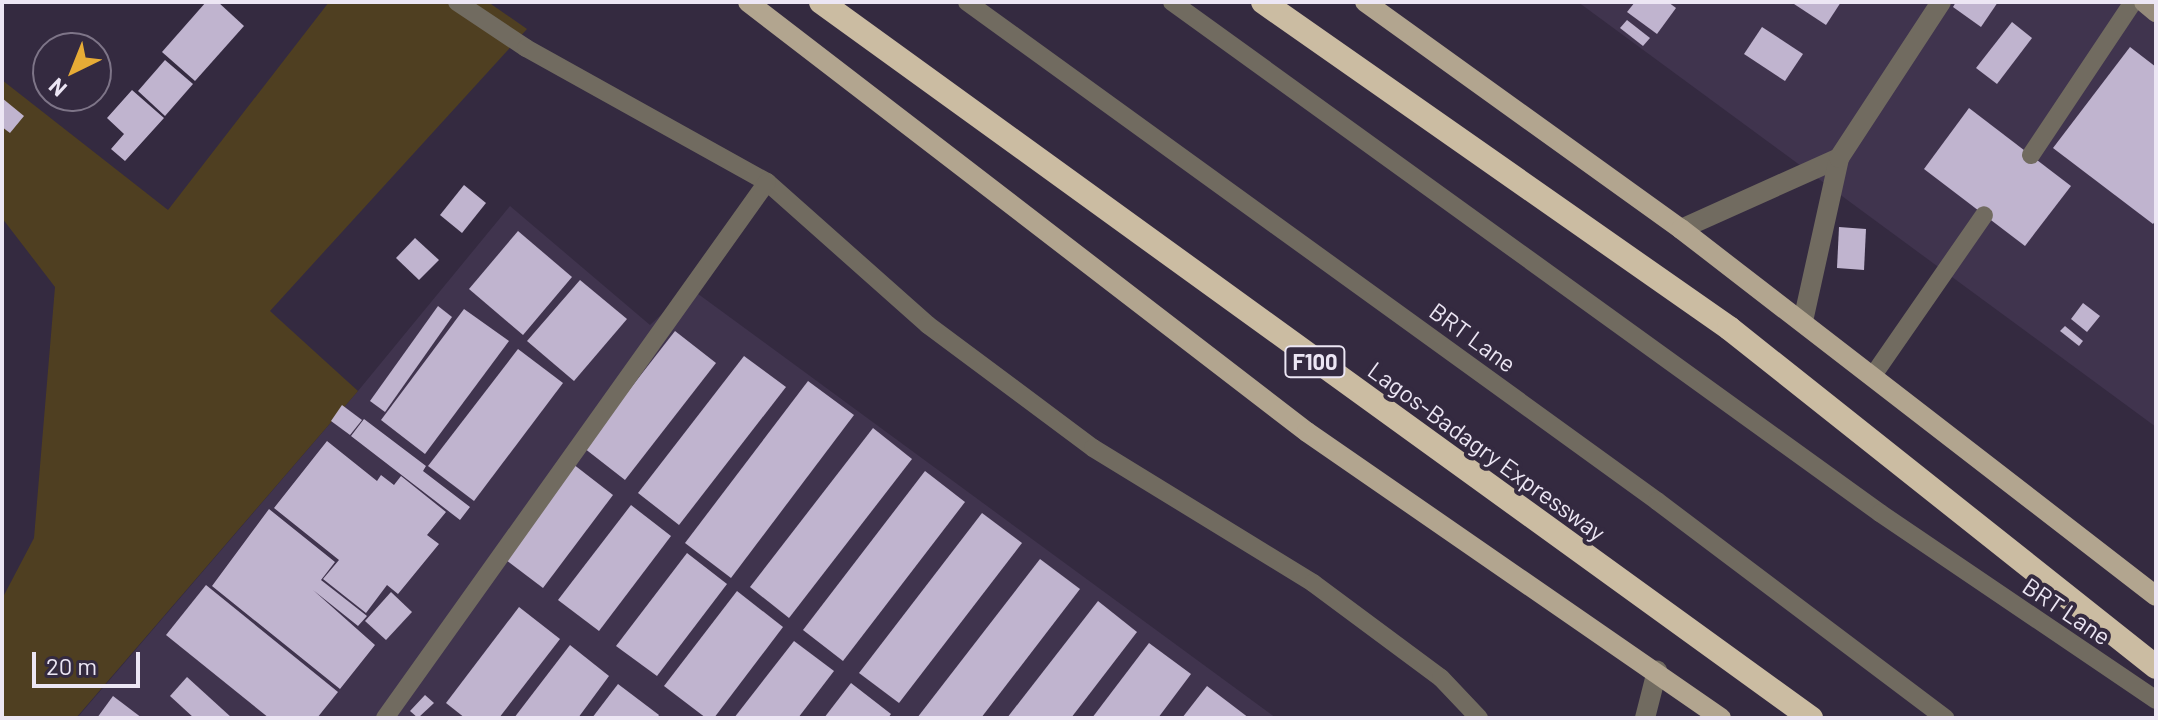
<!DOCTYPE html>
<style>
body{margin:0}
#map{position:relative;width:2158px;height:720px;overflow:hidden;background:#342a40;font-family:Barlow,sans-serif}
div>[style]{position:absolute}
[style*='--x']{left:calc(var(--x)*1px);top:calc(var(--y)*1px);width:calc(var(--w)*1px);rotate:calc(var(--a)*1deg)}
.built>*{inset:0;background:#40344e}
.green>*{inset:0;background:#4f3f21}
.building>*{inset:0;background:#c0b4cf}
.service>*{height:18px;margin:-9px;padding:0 9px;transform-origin:9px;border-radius:9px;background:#716b60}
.tertiary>*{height:20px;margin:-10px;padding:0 10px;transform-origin:10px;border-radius:10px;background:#716b60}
.secondary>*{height:20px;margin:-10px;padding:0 10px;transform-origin:10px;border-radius:10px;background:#968b7b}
.primary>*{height:20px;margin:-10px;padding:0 10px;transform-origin:10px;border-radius:10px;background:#b2a58f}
.motorway>*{height:24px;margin:-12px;padding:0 12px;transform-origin:12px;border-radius:12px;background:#cbbca2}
span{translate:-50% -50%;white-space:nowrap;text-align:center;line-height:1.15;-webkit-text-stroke:8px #342a40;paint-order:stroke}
.shield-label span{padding:2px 6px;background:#342a40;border:2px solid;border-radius:6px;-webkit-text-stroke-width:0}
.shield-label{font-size:22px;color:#ece6f4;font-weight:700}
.street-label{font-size:24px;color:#ece6f4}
.frame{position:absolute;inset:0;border:4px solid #ece6f4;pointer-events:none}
.north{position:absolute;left:32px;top:32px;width:80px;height:80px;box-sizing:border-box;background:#342a40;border:2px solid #7e7588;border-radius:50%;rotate:223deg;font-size:22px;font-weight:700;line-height:32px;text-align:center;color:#ece6f4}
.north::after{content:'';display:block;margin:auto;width:28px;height:36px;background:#e7ac36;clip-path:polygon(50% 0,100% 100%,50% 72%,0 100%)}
.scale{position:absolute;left:32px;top:652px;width:108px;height:36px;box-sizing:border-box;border:4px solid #ece6f4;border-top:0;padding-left:10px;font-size:24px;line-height:28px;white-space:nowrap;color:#ece6f4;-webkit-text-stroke:6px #342a40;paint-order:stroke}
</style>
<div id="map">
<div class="built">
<div style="clip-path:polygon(1578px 2px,2156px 2px,2156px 427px)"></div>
<div style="clip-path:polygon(510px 206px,650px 325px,690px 288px,1276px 718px,77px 718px,358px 391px)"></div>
</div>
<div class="green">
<div style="clip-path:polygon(329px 2px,488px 2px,527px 29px,270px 311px,358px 391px,76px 718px,2px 718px,2px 599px,34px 538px,55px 287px,2px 218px,2px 80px,168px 210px)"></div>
</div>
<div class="building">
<div style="clip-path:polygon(206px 2px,218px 2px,244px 26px,195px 81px,162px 52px)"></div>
<div style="clip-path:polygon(1635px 2px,1668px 2px,1676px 8px,1657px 34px,1627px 12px)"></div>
<div style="clip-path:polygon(1791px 2px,1841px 2px,1826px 25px)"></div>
<div style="clip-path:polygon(1956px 2px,1998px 2px,1981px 27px,1953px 7px)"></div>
<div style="clip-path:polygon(1627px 20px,1650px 38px,1643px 46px,1620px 28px)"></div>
<div style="clip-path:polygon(2012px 22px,2032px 38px,1997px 84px,1976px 68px)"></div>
<div style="clip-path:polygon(1762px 27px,1803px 54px,1785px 81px,1744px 54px)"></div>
<div style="clip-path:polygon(2130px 47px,2156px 67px,2156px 220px,2153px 224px,2053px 148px)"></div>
<div style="clip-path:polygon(165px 60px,193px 84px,165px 116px,138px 91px)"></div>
<div style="clip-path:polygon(132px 90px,164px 118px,125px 161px,111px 149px,124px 134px,107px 118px)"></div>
<div style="clip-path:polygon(2px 98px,24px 116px,10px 133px,2px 127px)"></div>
<div style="clip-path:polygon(1969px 108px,2071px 186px,2025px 246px,1924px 169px)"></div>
<div style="clip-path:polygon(464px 185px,486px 203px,462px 233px,440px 215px)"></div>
<div style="clip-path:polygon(1839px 227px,1866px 229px,1864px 270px,1837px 268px)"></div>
<div style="clip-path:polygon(518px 231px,572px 277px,523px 335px,469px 289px)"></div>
<div style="clip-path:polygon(415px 238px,439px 260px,419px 280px,396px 258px)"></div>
<div style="clip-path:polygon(580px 280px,627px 319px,574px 381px,527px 341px)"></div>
<div style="clip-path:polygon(2083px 303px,2100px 316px,2087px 332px,2071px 319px)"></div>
<div style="clip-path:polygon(438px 306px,452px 317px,385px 412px,370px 401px)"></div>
<div style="clip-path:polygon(464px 309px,509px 341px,425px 454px,381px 420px)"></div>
<div style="clip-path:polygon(2065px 326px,2083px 341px,2079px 346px,2060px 331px)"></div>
<div style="clip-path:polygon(675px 331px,716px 363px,625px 480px,584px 448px)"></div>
<div style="clip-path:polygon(518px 349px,563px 383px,474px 501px,428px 466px)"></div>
<div style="clip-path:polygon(744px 356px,786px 387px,679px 525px,638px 493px)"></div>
<div style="clip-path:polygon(808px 381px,854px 415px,731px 578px,685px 543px)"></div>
<div style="clip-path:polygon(342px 405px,362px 420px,350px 435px,331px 421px)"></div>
<div style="clip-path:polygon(364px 419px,426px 466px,423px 471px,470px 507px,460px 520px,351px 436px)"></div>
<div style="clip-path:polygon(873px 428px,912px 459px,789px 618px,750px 587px)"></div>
<div style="clip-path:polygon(327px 441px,377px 481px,381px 475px,394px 485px,401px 476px,446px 512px,427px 535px,439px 544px,398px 594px,387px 585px,366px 613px,323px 579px,339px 560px,274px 508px)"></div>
<div style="clip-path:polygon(573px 464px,613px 495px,543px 588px,502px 557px)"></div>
<div style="clip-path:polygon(925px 471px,965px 502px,843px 661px,803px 630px)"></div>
<div style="clip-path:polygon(631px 505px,671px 536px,599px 631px,558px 600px)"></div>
<div style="clip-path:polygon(269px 509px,335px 562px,321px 580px,367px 616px,358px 626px,313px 590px,375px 645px,340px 689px,212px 586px)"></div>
<div style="clip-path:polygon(982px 513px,1022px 543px,899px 703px,859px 673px)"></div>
<div style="clip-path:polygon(687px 553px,727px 584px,657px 676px,616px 646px)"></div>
<div style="clip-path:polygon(1040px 559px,1080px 589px,981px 718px,917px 718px)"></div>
<div style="clip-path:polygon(206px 585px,338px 692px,317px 718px,269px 718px,166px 635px)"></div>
<div style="clip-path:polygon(737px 591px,783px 627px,714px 718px,706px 718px,664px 686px)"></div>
<div style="clip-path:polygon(391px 592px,412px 612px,386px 640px,365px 621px)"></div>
<div style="clip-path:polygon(1098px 601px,1137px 632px,1071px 718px,1007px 718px)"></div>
<div style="clip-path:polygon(519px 607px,560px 639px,499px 718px,465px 718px,446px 703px)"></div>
<div style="clip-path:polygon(794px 641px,834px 671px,798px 718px,734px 718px)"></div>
<div style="clip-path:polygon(1149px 643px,1191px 674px,1158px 718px,1092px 718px)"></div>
<div style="clip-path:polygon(570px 645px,609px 676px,578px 718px,514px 718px)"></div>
<div style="clip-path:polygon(187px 677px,232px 718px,194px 718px,170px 696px)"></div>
<div style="clip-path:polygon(851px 683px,891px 714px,888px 718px,824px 718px)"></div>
<div style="clip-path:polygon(618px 684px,659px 715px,657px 718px,592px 718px)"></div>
<div style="clip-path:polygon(1207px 686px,1249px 718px,1182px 718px)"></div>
<div style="clip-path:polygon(425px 695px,434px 703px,418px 718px,410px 711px)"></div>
<div style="clip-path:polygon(113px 696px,142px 718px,97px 718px)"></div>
</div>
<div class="service">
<div style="--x:457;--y:2;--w:83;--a:33.7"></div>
<div style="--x:526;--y:48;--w:276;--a:29.1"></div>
<div style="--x:767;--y:182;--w:215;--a:41.6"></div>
<div style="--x:928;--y:325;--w:206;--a:36.7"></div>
<div style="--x:1093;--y:448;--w:258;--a:31.5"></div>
<div style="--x:1313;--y:583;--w:159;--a:36.6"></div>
<div style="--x:1441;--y:678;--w:55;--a:46.5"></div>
<div style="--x:967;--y:2;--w:852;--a:35.87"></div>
<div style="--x:1657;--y:501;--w:361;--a:37"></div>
<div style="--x:1172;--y:2;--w:873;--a:35.82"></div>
<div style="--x:1880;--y:513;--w:333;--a:34.1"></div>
<div style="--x:2031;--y:155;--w:184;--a:-56.3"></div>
<div style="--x:1874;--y:374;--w:193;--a:-55.3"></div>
<div style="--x:385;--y:718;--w:658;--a:-54.52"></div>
</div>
<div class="tertiary">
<div style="--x:1681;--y:229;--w:173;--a:-24.2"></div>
<div style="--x:1803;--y:321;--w:167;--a:-77.5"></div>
<div style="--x:1839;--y:158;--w:186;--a:-56.8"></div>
<div style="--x:1645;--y:718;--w:49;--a:-75.7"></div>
</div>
<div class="secondary">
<div style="--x:2144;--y:2;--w:16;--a:40"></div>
</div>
<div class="primary">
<div style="--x:748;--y:2;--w:705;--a:37.57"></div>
<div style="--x:1307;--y:432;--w:503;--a:34.64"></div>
<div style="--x:1365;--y:2;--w:389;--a:35.7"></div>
<div style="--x:1681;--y:229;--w:600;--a:37.69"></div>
</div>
<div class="motorway">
<div style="--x:821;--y:2;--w:1222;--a:35.88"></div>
<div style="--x:1263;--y:2;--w:569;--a:34.98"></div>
<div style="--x:1729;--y:328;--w:545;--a:38.45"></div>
</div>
<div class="shield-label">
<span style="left:1315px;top:362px">F100</span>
</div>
<div class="street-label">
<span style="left:1473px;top:337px;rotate:36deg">BRT Lane</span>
<span style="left:1487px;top:451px;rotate:36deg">Lagos-Badagry Expressway</span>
<span style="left:2067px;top:611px;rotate:34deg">BRT Lane</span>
</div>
<div class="frame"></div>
<div class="north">N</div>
<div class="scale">20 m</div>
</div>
